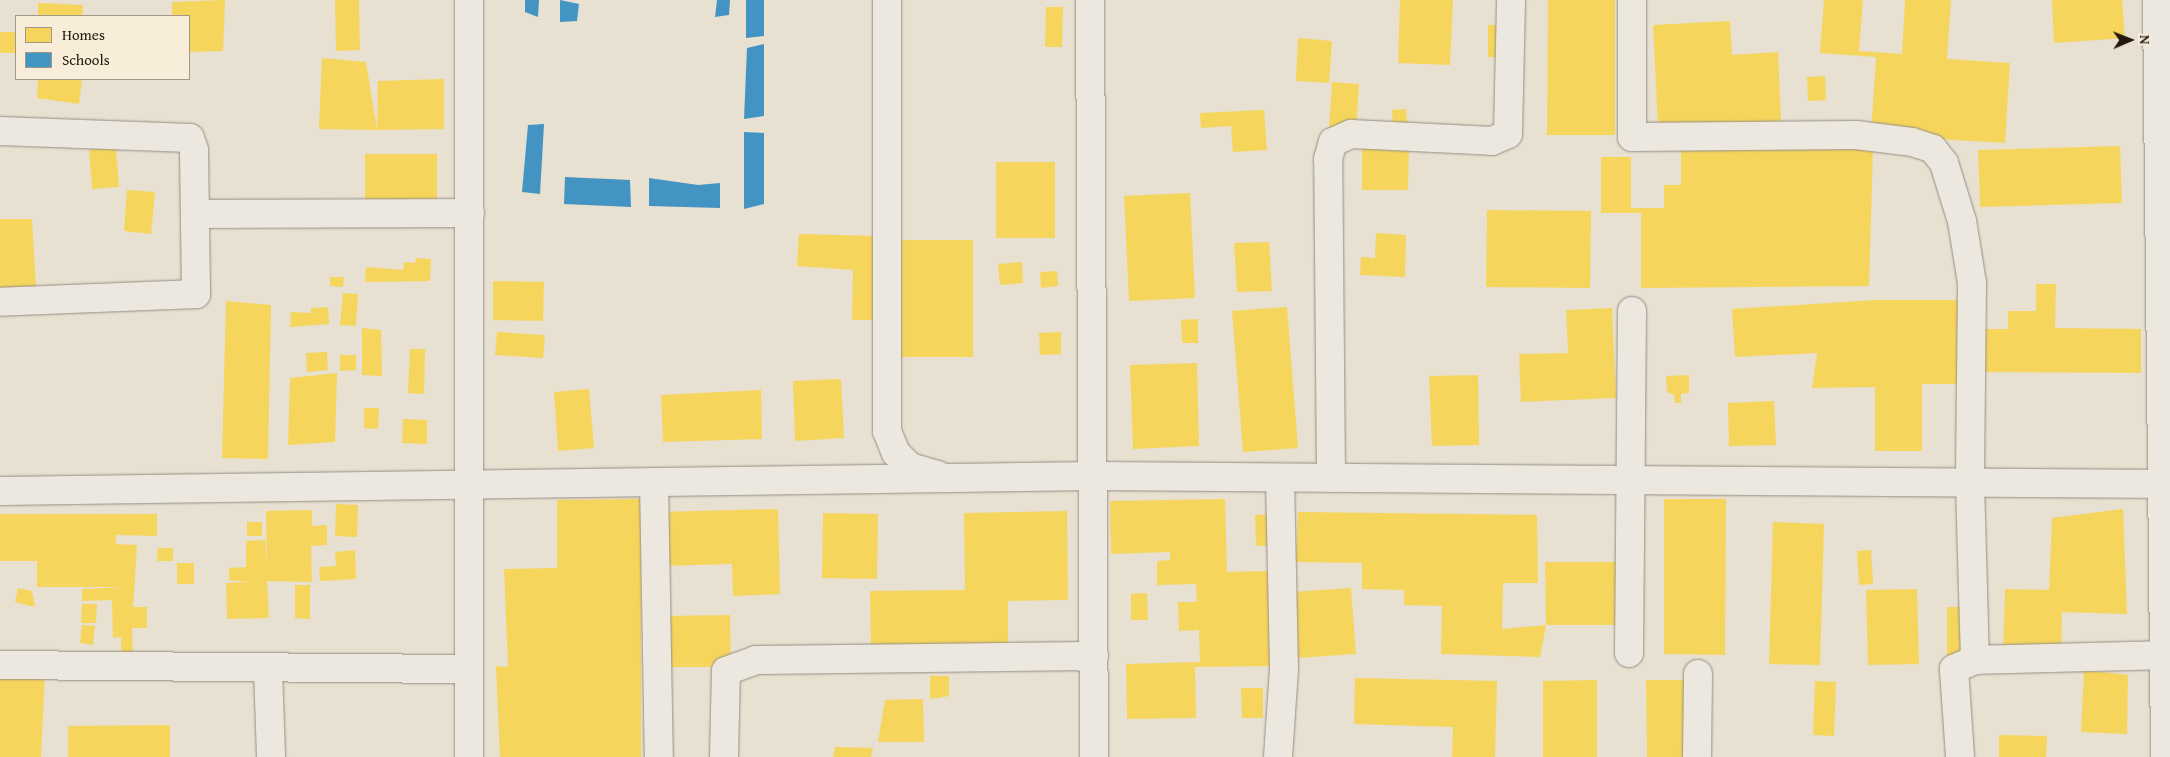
<!DOCTYPE html>
<style>
body{margin:0}
#map{position:relative;width:2170px;height:757px;overflow:hidden;background:#e8e0d0;font-family:"Gentium Book Plus",serif}
div>[style]{position:absolute}
[style*='--x']{left:calc(var(--x)*1px);top:calc(var(--y)*1px);width:calc(var(--w)*1px);rotate:calc(var(--a)*1deg)}
.homes>*{inset:0;background:#f6d55c}
.schools>*{inset:0;background:#4393c3}
.roads{filter:drop-shadow(0 0 1px #948e84) drop-shadow(0 0 1px #948e84)}
.minor>*{height:28px;margin:-14px;padding:0 14px;transform-origin:14px;border-radius:14px;background:#ece8e0}
span{translate:-50% -50%;white-space:nowrap;text-align:center;line-height:1.15;-webkit-text-stroke:5px #f7edd9;paint-order:stroke}
.legend{position:absolute;left:15px;top:15px;width:175px;height:65px;box-sizing:border-box;background:#f7edd9;border:1px solid #a29889;margin:0;padding:6px 9px;list-style:none;font-size:15px;color:#231810}
.legend li{display:flex;align-items:center;gap:10px;height:25px}
.legend b{width:25px;border:1px solid #a29889}
.north{position:absolute;left:2105px;top:15px;width:50px;height:50px;-webkit-text-stroke:4px #f7edd9;paint-order:stroke;rotate:89deg;font-size:14px;font-weight:700;line-height:20px;text-align:center;color:#231810}
.north::after{content:'';display:block;margin:auto;width:18px;height:22px;background:#231810;clip-path:polygon(50% 0,100% 100%,50% 72%,0 100%)}
</style>
<div id="map">
<div class="homes">
<div style="clip-path:polygon(225px 0,223px 51px,189px 52px,189px 16px,172px 16px,172px 2px)"></div>
<div style="clip-path:polygon(335px 0,359px 0,360px 50px,336px 51px)"></div>
<div style="clip-path:polygon(1400px 0,1453px 0,1450px 65px,1398px 63px)"></div>
<div style="clip-path:polygon(1548px 0,1615px 0,1615px 135px,1547px 135px)"></div>
<div style="clip-path:polygon(1824px 0,1863px 0,1859px 51px,1902px 54px,1905px 0,1951px 0,1947px 59px,2010px 63px,2005px 143px,1871px 135px,1876px 57px,1820px 53px)"></div>
<div style="clip-path:polygon(2052px 0,2122px 0,2125px 38px,2054px 43px)"></div>
<div style="clip-path:polygon(38px 3px,83px 5px,82px 16px,38px 16px)"></div>
<div style="clip-path:polygon(1046px 7px,1063px 7px,1062px 47px,1045px 47px)"></div>
<div style="clip-path:polygon(1730px 21px,1732px 55px,1778px 52px,1781px 121px,1658px 127px,1653px 25px)"></div>
<div style="clip-path:polygon(1488px 25px,1500px 25px,1500px 57px,1488px 57px)"></div>
<div style="clip-path:polygon(0 32px,16px 32px,16px 53px,0 53px)"></div>
<div style="clip-path:polygon(1298px 38px,1332px 41px,1329px 83px,1296px 81px)"></div>
<div style="clip-path:polygon(322px 58px,366px 62px,377px 130px,319px 129px)"></div>
<div style="clip-path:polygon(1825px 76px,1826px 100px,1808px 101px,1807px 77px)"></div>
<div style="clip-path:polygon(38px 79px,82px 79px,79px 104px,37px 98px)"></div>
<div style="clip-path:polygon(444px 79px,444px 129px,377px 130px,378px 81px)"></div>
<div style="clip-path:polygon(1332px 82px,1359px 84px,1356px 130px,1329px 128px)"></div>
<div style="clip-path:polygon(1406px 109px,1408px 131px,1393px 132px,1392px 110px)"></div>
<div style="clip-path:polygon(1264px 110px,1267px 150px,1233px 152px,1231px 126px,1201px 128px,1200px 113px)"></div>
<div style="clip-path:polygon(1362px 144px,1409px 144px,1408px 190px,1362px 190px)"></div>
<div style="clip-path:polygon(1681px 145px,1873px 147px,1869px 286px,1641px 288px,1641px 213px,1601px 213px,1601px 157px,1631px 157px,1631px 208px,1664px 208px,1664px 185px,1681px 185px)"></div>
<div style="clip-path:polygon(2120px 146px,2122px 203px,1980px 207px,1978px 150px)"></div>
<div style="clip-path:polygon(116px 147px,119px 187px,92px 189px,89px 150px)"></div>
<div style="clip-path:polygon(365px 154px,437px 154px,437px 201px,365px 200px)"></div>
<div style="clip-path:polygon(996px 162px,1055px 162px,1055px 238px,996px 238px)"></div>
<div style="clip-path:polygon(127px 190px,155px 192px,151px 234px,124px 231px)"></div>
<div style="clip-path:polygon(1190px 193px,1195px 298px,1129px 301px,1124px 196px)"></div>
<div style="clip-path:polygon(1487px 210px,1591px 211px,1590px 288px,1486px 287px)"></div>
<div style="clip-path:polygon(0 219px,32px 219px,36px 289px,0 291px)"></div>
<div style="clip-path:polygon(1376px 233px,1406px 235px,1405px 277px,1360px 275px,1361px 257px,1375px 258px)"></div>
<div style="clip-path:polygon(799px 234px,877px 236px,874px 320px,852px 320px,853px 270px,797px 266px)"></div>
<div style="clip-path:polygon(891px 240px,973px 240px,973px 357px,892px 357px)"></div>
<div style="clip-path:polygon(1269px 242px,1272px 291px,1237px 292px,1234px 243px)"></div>
<div style="clip-path:polygon(416px 258px,431px 259px,430px 281px,365px 282px,366px 267px,403px 270px,404px 262px,415px 263px)"></div>
<div style="clip-path:polygon(1022px 262px,1023px 283px,1000px 285px,998px 264px)"></div>
<div style="clip-path:polygon(1057px 271px,1058px 286px,1041px 288px,1040px 272px)"></div>
<div style="clip-path:polygon(330px 277px,344px 277px,343px 287px,330px 286px)"></div>
<div style="clip-path:polygon(493px 281px,544px 282px,543px 321px,493px 320px)"></div>
<div style="clip-path:polygon(2036px 284px,2056px 284px,2055px 328px,2141px 329px,2141px 373px,1985px 372px,1985px 329px,2008px 329px,2008px 311px,2036px 311px)"></div>
<div style="clip-path:polygon(343px 293px,358px 294px,356px 326px,340px 325px)"></div>
<div style="clip-path:polygon(1876px 300px,1960px 300px,1960px 384px,1922px 384px,1922px 451px,1875px 451px,1875px 387px,1812px 388px,1817px 353px,1735px 357px,1732px 309px)"></div>
<div style="clip-path:polygon(226px 301px,271px 305px,268px 459px,222px 458px)"></div>
<div style="clip-path:polygon(328px 307px,329px 324px,290px 327px,291px 312px,311px 313px,311px 308px)"></div>
<div style="clip-path:polygon(1287px 307px,1298px 448px,1243px 452px,1232px 311px)"></div>
<div style="clip-path:polygon(1612px 308px,1616px 398px,1521px 402px,1519px 354px,1568px 353px,1566px 310px)"></div>
<div style="clip-path:polygon(1198px 319px,1198px 343px,1182px 343px,1181px 320px)"></div>
<div style="clip-path:polygon(362px 328px,381px 330px,382px 376px,362px 375px)"></div>
<div style="clip-path:polygon(497px 332px,545px 335px,543px 358px,495px 355px)"></div>
<div style="clip-path:polygon(1061px 332px,1061px 354px,1040px 355px,1039px 333px)"></div>
<div style="clip-path:polygon(410px 349px,425px 349px,424px 394px,408px 393px)"></div>
<div style="clip-path:polygon(327px 352px,328px 370px,307px 372px,306px 353px)"></div>
<div style="clip-path:polygon(340px 355px,356px 355px,356px 370px,340px 371px)"></div>
<div style="clip-path:polygon(1197px 363px,1199px 446px,1133px 449px,1130px 365px)"></div>
<div style="clip-path:polygon(337px 373px,335px 442px,288px 445px,290px 378px)"></div>
<div style="clip-path:polygon(1478px 375px,1479px 445px,1432px 446px,1429px 376px)"></div>
<div style="clip-path:polygon(1689px 375px,1689px 393px,1681px 394px,1681px 403px,1675px 403px,1674px 395px,1667px 392px,1666px 376px)"></div>
<div style="clip-path:polygon(841px 379px,844px 438px,795px 441px,793px 381px)"></div>
<div style="clip-path:polygon(589px 389px,594px 448px,558px 451px,554px 392px)"></div>
<div style="clip-path:polygon(761px 390px,762px 439px,663px 442px,661px 395px)"></div>
<div style="clip-path:polygon(1774px 401px,1776px 445px,1729px 446px,1728px 403px)"></div>
<div style="clip-path:polygon(364px 408px,379px 408px,378px 429px,364px 428px)"></div>
<div style="clip-path:polygon(403px 419px,427px 420px,427px 444px,402px 443px)"></div>
<div style="clip-path:polygon(641px 499px,641px 757px,500px 757px,496px 666px,508px 667px,504px 569px,557px 568px,557px 500px)"></div>
<div style="clip-path:polygon(1225px 499px,1227px 572px,1271px 571px,1272px 666px,1195px 667px,1196px 718px,1127px 719px,1126px 664px,1200px 662px,1199px 630px,1179px 631px,1178px 602px,1197px 602px,1196px 584px,1157px 585px,1157px 561px,1170px 560px,1170px 552px,1111px 554px,1110px 501px)"></div>
<div style="clip-path:polygon(1664px 499px,1726px 499px,1725px 655px,1664px 654px)"></div>
<div style="clip-path:polygon(336px 504px,358px 505px,357px 537px,335px 536px)"></div>
<div style="clip-path:polygon(778px 509px,780px 594px,733px 596px,732px 564px,660px 566px,659px 512px)"></div>
<div style="clip-path:polygon(2123px 509px,2127px 614px,2062px 612px,2061px 654px,2003px 653px,2005px 589px,2049px 590px,2052px 518px)"></div>
<div style="clip-path:polygon(312px 510px,312px 526px,327px 525px,327px 545px,311px 546px,312px 582px,267px 581px,269px 618px,227px 619px,226px 583px,248px 582px,229px 580px,229px 568px,246px 567px,246px 541px,265px 540px,267px 563px,266px 511px)"></div>
<div style="clip-path:polygon(1067px 511px,1068px 600px,1008px 601px,1008px 644px,871px 646px,870px 591px,965px 590px,964px 513px)"></div>
<div style="clip-path:polygon(1298px 512px,1537px 515px,1538px 583px,1503px 583px,1502px 629px,1546px 625px,1540px 657px,1441px 654px,1442px 606px,1404px 605px,1404px 590px,1362px 589px,1362px 563px,1296px 562px)"></div>
<div style="clip-path:polygon(823px 513px,878px 514px,877px 579px,822px 578px)"></div>
<div style="clip-path:polygon(0 514px,157px 514px,157px 536px,116px 535px,116px 544px,137px 545px,133px 607px,147px 607px,147px 628px,132px 628px,133px 658px,121px 658px,121px 637px,113px 638px,112px 600px,82px 601px,82px 589px,128px 587px,37px 587px,37px 561px,0 561px)"></div>
<div style="clip-path:polygon(1275px 514px,1276px 545px,1256px 546px,1255px 515px)"></div>
<div style="clip-path:polygon(247px 522px,262px 522px,262px 536px,247px 536px)"></div>
<div style="clip-path:polygon(1773px 522px,1824px 524px,1820px 665px,1769px 664px)"></div>
<div style="clip-path:polygon(158px 548px,173px 548px,173px 561px,157px 561px)"></div>
<div style="clip-path:polygon(355px 550px,356px 579px,320px 581px,319px 567px,336px 566px,335px 552px)"></div>
<div style="clip-path:polygon(1871px 550px,1873px 584px,1859px 585px,1857px 551px)"></div>
<div style="clip-path:polygon(1545px 562px,1622px 562px,1623px 625px,1546px 625px)"></div>
<div style="clip-path:polygon(177px 563px,194px 563px,194px 584px,177px 584px)"></div>
<div style="clip-path:polygon(295px 585px,310px 585px,310px 619px,295px 618px)"></div>
<div style="clip-path:polygon(18px 588px,32px 591px,35px 607px,15px 602px)"></div>
<div style="clip-path:polygon(1351px 588px,1356px 654px,1296px 658px,1292px 592px)"></div>
<div style="clip-path:polygon(1917px 589px,1919px 664px,1868px 665px,1866px 590px)"></div>
<div style="clip-path:polygon(1147px 593px,1148px 620px,1131px 620px,1131px 594px)"></div>
<div style="clip-path:polygon(82px 604px,97px 604px,96px 623px,81px 623px)"></div>
<div style="clip-path:polygon(1947px 607px,1965px 607px,1965px 658px,1947px 658px)"></div>
<div style="clip-path:polygon(730px 615px,731px 667px,664px 667px,664px 616px)"></div>
<div style="clip-path:polygon(82px 625px,95px 626px,93px 645px,80px 643px)"></div>
<div style="clip-path:polygon(0 669px,45px 671px,41px 757px,0 757px)"></div>
<div style="clip-path:polygon(2084px 670px,2128px 675px,2127px 734px,2081px 732px)"></div>
<div style="clip-path:polygon(930px 676px,949px 676px,949px 696px,930px 699px)"></div>
<div style="clip-path:polygon(1355px 678px,1497px 681px,1495px 757px,1452px 757px,1453px 727px,1354px 724px)"></div>
<div style="clip-path:polygon(1597px 680px,1597px 757px,1543px 757px,1543px 681px)"></div>
<div style="clip-path:polygon(1646px 680px,1689px 680px,1690px 757px,1647px 757px)"></div>
<div style="clip-path:polygon(1815px 681px,1836px 682px,1834px 736px,1813px 735px)"></div>
<div style="clip-path:polygon(1241px 688px,1263px 688px,1263px 718px,1242px 718px)"></div>
<div style="clip-path:polygon(923px 699px,924px 742px,878px 742px,885px 700px)"></div>
<div style="clip-path:polygon(170px 725px,170px 757px,68px 757px,68px 726px)"></div>
<div style="clip-path:polygon(1999px 735px,2047px 736px,2046px 757px,1999px 757px)"></div>
<div style="clip-path:polygon(835px 747px,873px 748px,871px 757px,833px 757px)"></div>
</div>
<div class="schools">
<div style="clip-path:polygon(525px 0,539px 0,538px 17px,525px 12px)"></div>
<div style="clip-path:polygon(560px 0,579px 4px,577px 21px,560px 22px)"></div>
<div style="clip-path:polygon(717px 0,730px 0,729px 15px,715px 17px)"></div>
<div style="clip-path:polygon(746px 0,764px 0,764px 36px,746px 38px)"></div>
<div style="clip-path:polygon(764px 44px,764px 116px,744px 119px,747px 48px)"></div>
<div style="clip-path:polygon(544px 124px,540px 194px,522px 192px,528px 125px)"></div>
<div style="clip-path:polygon(744px 132px,764px 133px,764px 204px,744px 209px)"></div>
<div style="clip-path:polygon(565px 177px,630px 180px,631px 207px,564px 204px)"></div>
<div style="clip-path:polygon(649px 178px,698px 185px,720px 183px,720px 208px,649px 206px)"></div>
</div>
<div class="roads">
<div class="minor">
<div style="--x:887;--y:0;--w:431;--a:90"></div>
<div style="--x:887;--y:431;--w:24;--a:68"></div>
<div style="--x:896;--y:453;--w:20;--a:45"></div>
<div style="--x:910;--y:467;--w:29;--a:16"></div>
<div style="--x:1090;--y:0;--w:757;--a:89.7"></div>
<div style="--x:1632;--y:0;--w:137;--a:90"></div>
<div style="--x:1632;--y:137;--w:224;--a:-0.5"></div>
<div style="--x:1856;--y:135;--w:56;--a:7.1"></div>
<div style="--x:1912;--y:142;--w:22;--a:18"></div>
<div style="--x:1933;--y:149;--w:18;--a:52"></div>
<div style="--x:1944;--y:163;--w:61;--a:72.8"></div>
<div style="--x:1962;--y:221;--w:63;--a:80.8"></div>
<div style="--x:1972;--y:283;--w:200;--a:90.6"></div>
<div style="--x:1970;--y:483;--w:177;--a:88.4"></div>
<div style="--x:1975;--y:660;--w:23;--a:157"></div>
<div style="--x:1954;--y:669;--w:88;--a:86.1"></div>
<div style="--x:2157;--y:0;--w:757;--a:89.39"></div>
<div style="--x:0;--y:131;--w:190;--a:2.1"></div>
<div style="--x:190;--y:138;--w:13;--a:72"></div>
<div style="--x:194;--y:150;--w:144;--a:89.2"></div>
<div style="--x:196;--y:294;--w:196;--a:177.7"></div>
<div style="--x:195;--y:214;--w:275;--a:-0.2"></div>
<div style="--x:1331;--y:478;--w:319;--a:-90.5"></div>
<div style="--x:1328;--y:159;--w:18;--a:-74"></div>
<div style="--x:1333;--y:142;--w:20;--a:-24"></div>
<div style="--x:1351;--y:134;--w:141;--a:2.8"></div>
<div style="--x:1492;--y:141;--w:17;--a:-24"></div>
<div style="--x:1508;--y:134;--w:134;--a:-88.7"></div>
<div style="--x:654;--y:482;--w:275;--a:89"></div>
<div style="--x:0;--y:491;--w:1095;--a:-0.78"></div>
<div style="--x:1095;--y:476;--w:1075;--a:0.43"></div>
<div style="--x:1629;--y:653;--w:342;--a:-89.5"></div>
<div style="--x:1975;--y:660;--w:190;--a:-1.5"></div>
<div style="--x:0;--y:665;--w:469;--a:0.5"></div>
<div style="--x:268;--y:670;--w:87;--a:88"></div>
<div style="--x:469;--y:757;--w:757;--a:-90"></div>
<div style="--x:724;--y:757;--w:86;--a:-88.7"></div>
<div style="--x:726;--y:671;--w:32;--a:-20"></div>
<div style="--x:756;--y:660;--w:338;--a:-0.7"></div>
<div style="--x:1278;--y:757;--w:88;--a:-86.1"></div>
<div style="--x:1284;--y:669;--w:191;--a:-91.2"></div>
<div style="--x:1697;--y:757;--w:83;--a:-89.3"></div>
</div>
</div>
<ul class="legend">
<li><b style="height:14px;background:#f6d55c"></b>Homes</li>
<li><b style="height:14px;background:#4393c3"></b>Schools</li>
</ul>
<div class="north">N</div>
</div>
